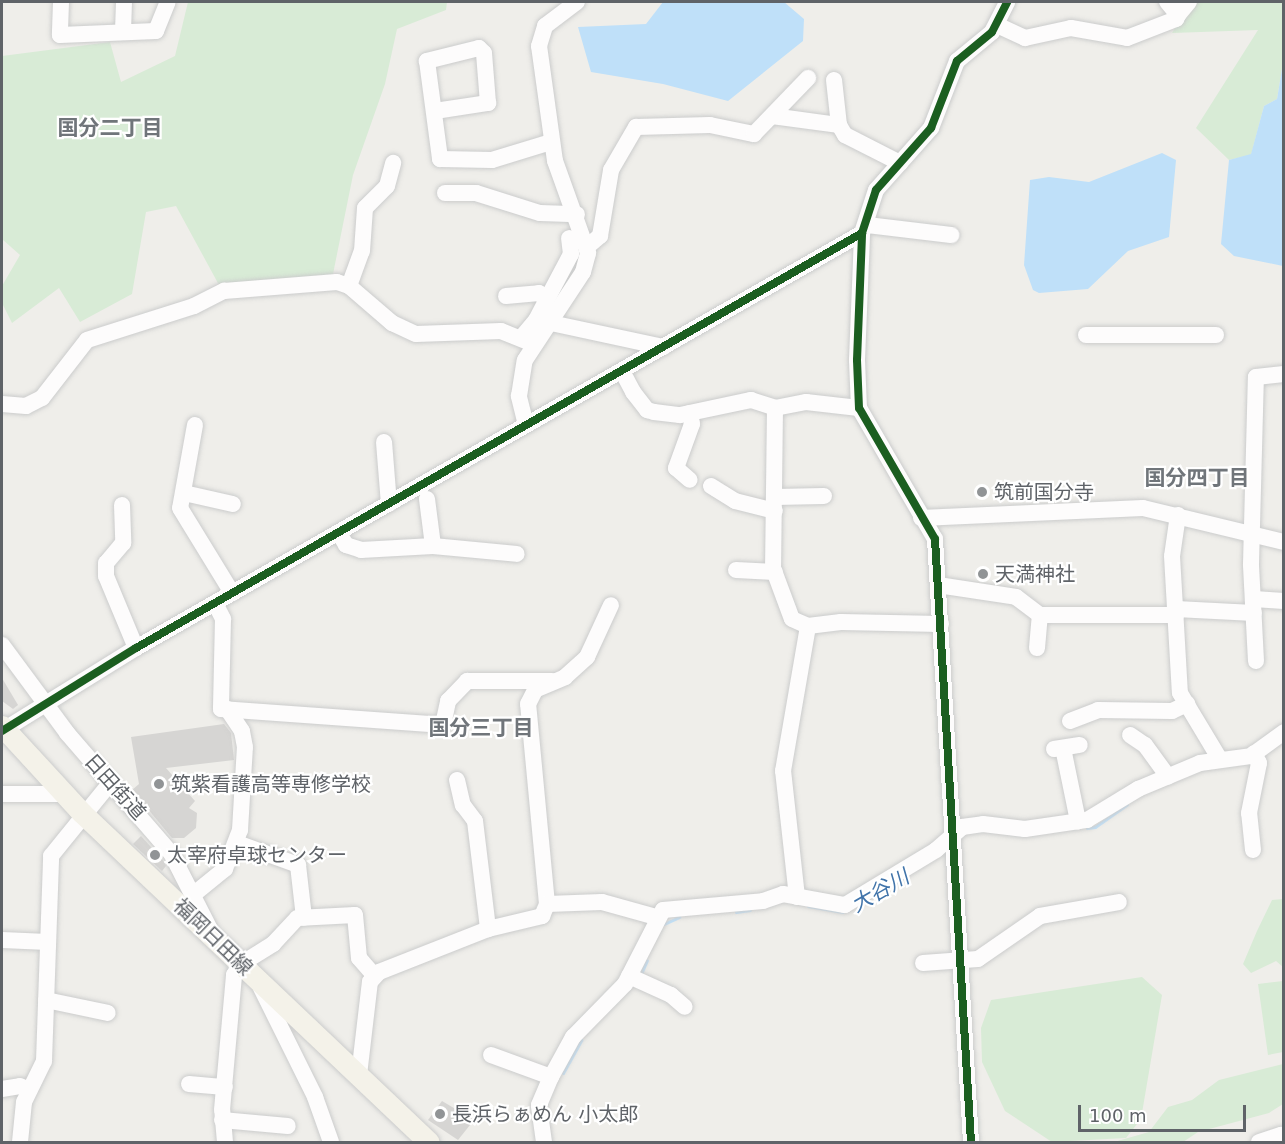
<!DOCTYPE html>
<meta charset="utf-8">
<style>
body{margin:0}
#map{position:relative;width:1285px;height:1144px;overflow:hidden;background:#efeeea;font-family:"DejaVu Sans","Noto Sans JP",sans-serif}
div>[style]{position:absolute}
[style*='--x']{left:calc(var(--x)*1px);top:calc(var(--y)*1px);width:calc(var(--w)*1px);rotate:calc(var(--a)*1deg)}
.green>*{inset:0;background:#d8ebd6}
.water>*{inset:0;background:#bfe0f9}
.stream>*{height:3px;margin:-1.5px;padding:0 1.5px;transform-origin:1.5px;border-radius:1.5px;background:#bfe0f9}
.building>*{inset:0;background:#d6d5d3}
.roads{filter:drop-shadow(0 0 2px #cbcccc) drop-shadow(0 0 2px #cbcccc)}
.minor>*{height:16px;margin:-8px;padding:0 8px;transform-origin:8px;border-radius:8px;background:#fdfcfc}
.major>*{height:21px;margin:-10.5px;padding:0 10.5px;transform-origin:10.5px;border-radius:10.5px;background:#f4f2e9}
.cycleway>*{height:8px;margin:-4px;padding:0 4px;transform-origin:4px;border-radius:4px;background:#1b5e20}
.dots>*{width:16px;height:16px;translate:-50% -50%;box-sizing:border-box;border:3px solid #fff;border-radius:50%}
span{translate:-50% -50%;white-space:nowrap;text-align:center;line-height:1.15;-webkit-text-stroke:4.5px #fff;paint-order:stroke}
.poi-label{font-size:20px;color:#5f6368}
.left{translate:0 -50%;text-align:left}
.street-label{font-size:20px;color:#5f6368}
.neighbourhood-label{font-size:21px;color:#70757a;font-weight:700}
.water-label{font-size:21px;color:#4174aa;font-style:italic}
.frame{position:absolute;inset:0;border:3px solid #5f6368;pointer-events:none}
.scale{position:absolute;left:1078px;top:1105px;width:168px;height:27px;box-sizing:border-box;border:3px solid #5f6368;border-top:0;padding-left:8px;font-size:18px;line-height:21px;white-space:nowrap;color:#5f6368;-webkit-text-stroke:4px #fff;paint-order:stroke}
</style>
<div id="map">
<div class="green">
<div style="clip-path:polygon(188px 2px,447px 2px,446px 10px,397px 29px,385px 84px,353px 175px,333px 274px,219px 285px,176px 206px,146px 212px,132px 294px,80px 322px,59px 288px,12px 323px,2px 303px,2px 286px,20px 255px,2px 239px,2px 56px,110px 42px,121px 82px,175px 56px)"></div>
<div style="clip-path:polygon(1190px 2px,1283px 2px,1283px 63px,1277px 99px,1264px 106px,1251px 155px,1229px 160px,1196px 128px,1258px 30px,1172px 33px)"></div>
<div style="clip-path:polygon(1283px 899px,1283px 967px,1276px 961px,1251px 973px,1243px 964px,1257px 931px,1272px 900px)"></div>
<div style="clip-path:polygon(1142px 977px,1162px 995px,1141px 1119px,1126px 1138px,1052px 1142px,1005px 1111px,982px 1062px,981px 1028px,991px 1000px)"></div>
<div style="clip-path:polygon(1283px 981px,1283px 1052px,1268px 1055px,1258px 984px)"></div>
<div style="clip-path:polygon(1283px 1064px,1283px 1104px,1269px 1113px,1198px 1132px,1183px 1142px,1114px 1142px,1149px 1132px,1168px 1107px,1192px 1100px,1219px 1080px)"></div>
</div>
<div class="water">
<div style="clip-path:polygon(663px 2px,784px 2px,804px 19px,803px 41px,728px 101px,663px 84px,591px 72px,578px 27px,646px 24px)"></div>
<div style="clip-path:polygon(1283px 63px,1284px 266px,1283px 266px,1234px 256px,1221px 244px,1229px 160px,1251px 154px,1264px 106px,1277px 99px)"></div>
<div style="clip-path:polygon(1162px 153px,1176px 160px,1169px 237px,1128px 251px,1088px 289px,1039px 293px,1033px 290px,1024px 265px,1030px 180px,1049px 177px,1089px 182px)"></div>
</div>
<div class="stream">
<div style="--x:1087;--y:828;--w:8;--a:-7"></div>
<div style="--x:1095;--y:827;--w:39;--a:-35"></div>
<div style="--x:885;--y:890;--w:20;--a:-33"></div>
<div style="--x:808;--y:906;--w:35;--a:10"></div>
<div style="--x:736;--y:912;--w:14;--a:-8"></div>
<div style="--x:664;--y:924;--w:17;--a:-25"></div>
<div style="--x:640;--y:976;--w:17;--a:-66"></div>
<div style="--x:563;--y:1073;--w:38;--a:-61"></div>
</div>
<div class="building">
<div style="clip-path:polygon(2px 678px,18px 705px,13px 709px,2px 701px)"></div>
<div style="clip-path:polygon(224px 724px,231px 733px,234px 760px,166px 768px,195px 801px,189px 808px,197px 813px,196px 828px,184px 838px,172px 838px,132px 790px,139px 784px,131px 737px)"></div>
<div style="clip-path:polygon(141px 836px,162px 859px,166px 866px,162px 871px,133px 844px)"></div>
<div style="clip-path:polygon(442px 1101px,474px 1120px,458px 1140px,428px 1120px)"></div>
</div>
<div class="roads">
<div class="minor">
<div style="--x:61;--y:2;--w:33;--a:92"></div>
<div style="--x:60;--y:35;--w:96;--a:-2.4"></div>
<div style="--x:156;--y:31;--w:31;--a:-68"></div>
<div style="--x:1178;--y:15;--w:17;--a:-50"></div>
<div style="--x:997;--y:25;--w:31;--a:25"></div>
<div style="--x:1025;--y:38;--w:47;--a:-12.3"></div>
<div style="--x:1071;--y:28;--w:57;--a:10.1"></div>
<div style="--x:1127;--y:38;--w:53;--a:-21.2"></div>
<div style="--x:1176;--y:19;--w:4;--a:-63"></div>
<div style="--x:1178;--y:15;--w:17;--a:-130"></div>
<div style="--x:123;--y:31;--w:29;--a:-88"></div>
<div style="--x:834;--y:80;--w:45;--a:83.7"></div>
<div style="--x:435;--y:111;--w:54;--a:-8.6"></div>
<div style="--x:488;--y:103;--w:50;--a:-94.6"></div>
<div style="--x:484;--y:53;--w:7;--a:-135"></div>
<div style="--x:479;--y:48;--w:54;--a:166"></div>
<div style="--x:427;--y:61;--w:99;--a:82.4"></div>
<div style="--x:440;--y:159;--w:52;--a:1.1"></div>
<div style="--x:492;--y:160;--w:62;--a:-17"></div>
<div style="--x:772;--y:116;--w:68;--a:7.7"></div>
<div style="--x:839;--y:125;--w:12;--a:59"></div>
<div style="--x:845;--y:135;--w:62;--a:27"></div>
<div style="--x:445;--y:193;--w:31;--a:0"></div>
<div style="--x:476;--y:193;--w:67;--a:17.4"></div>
<div style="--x:540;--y:213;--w:37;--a:2"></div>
<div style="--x:867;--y:225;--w:85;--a:6.8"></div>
<div style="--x:588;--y:246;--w:16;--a:-40"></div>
<div style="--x:600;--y:236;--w:67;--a:-80.5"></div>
<div style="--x:611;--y:170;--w:50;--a:-59.8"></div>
<div style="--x:636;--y:127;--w:74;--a:-1.5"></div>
<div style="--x:710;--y:125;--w:45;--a:11.6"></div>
<div style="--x:754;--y:134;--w:78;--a:-46"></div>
<div style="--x:349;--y:286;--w:37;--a:-70"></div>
<div style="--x:362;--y:251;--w:43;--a:-86"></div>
<div style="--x:365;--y:208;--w:31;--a:-45"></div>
<div style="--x:387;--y:186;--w:24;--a:-75"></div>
<div style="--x:506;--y:296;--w:33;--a:-5"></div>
<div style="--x:539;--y:293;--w:8;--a:40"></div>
<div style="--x:551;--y:323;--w:115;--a:12.1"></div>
<div style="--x:1086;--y:335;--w:130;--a:0"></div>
<div style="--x:521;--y:338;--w:23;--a:-50"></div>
<div style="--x:536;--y:320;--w:75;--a:-62.1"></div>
<div style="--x:571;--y:254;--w:16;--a:-97"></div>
<div style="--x:622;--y:371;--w:24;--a:62"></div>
<div style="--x:633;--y:392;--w:23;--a:52"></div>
<div style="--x:647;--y:410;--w:7;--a:16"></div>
<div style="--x:654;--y:412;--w:26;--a:7"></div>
<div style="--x:680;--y:415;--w:73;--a:-11.9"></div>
<div style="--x:751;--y:400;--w:25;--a:18"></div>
<div style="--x:775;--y:408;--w:32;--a:-11"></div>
<div style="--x:806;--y:402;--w:53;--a:6.5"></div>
<div style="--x:2;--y:404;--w:24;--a:5"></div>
<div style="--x:26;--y:406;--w:18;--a:-27"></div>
<div style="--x:42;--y:398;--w:73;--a:-52.2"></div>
<div style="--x:87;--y:340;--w:112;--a:-17.6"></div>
<div style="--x:194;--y:306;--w:34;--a:-27"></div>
<div style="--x:224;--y:291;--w:113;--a:-4.6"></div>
<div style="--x:337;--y:282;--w:13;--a:18"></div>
<div style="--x:349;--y:286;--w:57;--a:40.7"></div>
<div style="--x:392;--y:323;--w:26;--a:25"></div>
<div style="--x:416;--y:334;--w:85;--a:-2"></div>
<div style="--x:501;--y:331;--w:35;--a:22"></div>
<div style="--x:775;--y:408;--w:160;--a:90.7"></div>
<div style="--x:773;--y:568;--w:54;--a:69.6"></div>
<div style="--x:792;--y:619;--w:17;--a:24"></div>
<div style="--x:808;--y:626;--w:33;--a:-7"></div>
<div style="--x:841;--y:622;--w:100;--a:1.1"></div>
<div style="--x:690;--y:413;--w:11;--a:80"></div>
<div style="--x:692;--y:424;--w:47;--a:110"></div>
<div style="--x:676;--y:468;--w:18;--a:41"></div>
<div style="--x:195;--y:425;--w:84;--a:100.2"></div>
<div style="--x:180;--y:508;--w:100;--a:58.5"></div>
<div style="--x:526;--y:425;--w:30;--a:-104"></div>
<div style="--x:519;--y:396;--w:36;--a:-81"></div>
<div style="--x:525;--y:360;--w:105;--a:-56.6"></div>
<div style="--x:583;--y:272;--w:20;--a:-75"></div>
<div style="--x:588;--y:253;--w:98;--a:-109.7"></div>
<div style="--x:555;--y:161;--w:116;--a:-97.9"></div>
<div style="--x:539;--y:46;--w:21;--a:-73"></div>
<div style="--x:545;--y:26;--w:40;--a:-37"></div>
<div style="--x:384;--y:442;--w:62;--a:85.4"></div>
<div style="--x:711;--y:486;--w:28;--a:32"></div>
<div style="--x:735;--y:501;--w:41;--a:14"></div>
<div style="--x:184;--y:493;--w:50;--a:12.7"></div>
<div style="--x:775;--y:497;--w:49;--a:-1.2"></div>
<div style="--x:427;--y:499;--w:47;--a:82.7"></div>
<div style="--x:433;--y:546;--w:84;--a:5.4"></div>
<div style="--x:122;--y:505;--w:38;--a:88"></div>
<div style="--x:123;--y:543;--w:26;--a:130"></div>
<div style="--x:106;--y:563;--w:13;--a:90"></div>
<div style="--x:106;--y:576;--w:78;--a:67.4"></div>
<div style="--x:1178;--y:515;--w:41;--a:98.3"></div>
<div style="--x:1172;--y:556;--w:137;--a:86.7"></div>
<div style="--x:1180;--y:693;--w:76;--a:59"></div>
<div style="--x:921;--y:518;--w:222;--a:-2.6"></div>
<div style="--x:1143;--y:508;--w:145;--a:13.6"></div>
<div style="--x:339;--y:533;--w:14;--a:60"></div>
<div style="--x:346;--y:545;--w:16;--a:18"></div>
<div style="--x:361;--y:550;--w:72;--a:-3.2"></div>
<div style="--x:736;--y:570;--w:39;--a:3"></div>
<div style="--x:938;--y:585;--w:79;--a:8.7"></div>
<div style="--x:1016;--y:597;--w:30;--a:37"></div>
<div style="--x:1254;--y:599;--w:30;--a:4"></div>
<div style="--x:215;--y:603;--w:18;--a:63"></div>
<div style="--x:223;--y:619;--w:90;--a:91.3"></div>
<div style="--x:221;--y:709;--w:223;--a:4.1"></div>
<div style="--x:443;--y:725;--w:25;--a:-78"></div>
<div style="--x:448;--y:701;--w:28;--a:-46"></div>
<div style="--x:467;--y:681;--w:85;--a:0"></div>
<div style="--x:1176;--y:609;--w:78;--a:2.9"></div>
<div style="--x:2;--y:645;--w:109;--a:53.5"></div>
<div style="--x:67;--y:733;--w:159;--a:49.1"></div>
<div style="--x:171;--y:853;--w:90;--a:62.9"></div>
<div style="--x:1037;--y:648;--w:33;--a:-85"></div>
<div style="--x:1040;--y:615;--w:136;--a:0"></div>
<div style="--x:1256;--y:661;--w:97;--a:-93"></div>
<div style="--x:1251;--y:564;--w:187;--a:-88.5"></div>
<div style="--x:1256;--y:377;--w:28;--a:-6"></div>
<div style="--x:1070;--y:721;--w:30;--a:-21"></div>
<div style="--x:1098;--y:710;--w:74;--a:0.8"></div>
<div style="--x:1172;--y:711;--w:17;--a:-25"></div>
<div style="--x:2;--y:731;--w:158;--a:-31.8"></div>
<div style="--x:136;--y:648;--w:836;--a:-29.75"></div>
<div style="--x:1130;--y:735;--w:18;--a:34"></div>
<div style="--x:1145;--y:745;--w:39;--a:54"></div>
<div style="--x:1063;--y:748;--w:75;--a:78.4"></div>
<div style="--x:1054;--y:749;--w:26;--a:-9"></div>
<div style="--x:457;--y:780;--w:26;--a:77"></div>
<div style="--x:463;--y:805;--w:20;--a:53"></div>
<div style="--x:475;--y:821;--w:109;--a:83.1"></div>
<div style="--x:2;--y:794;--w:62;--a:0"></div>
<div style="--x:237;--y:843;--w:65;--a:19.8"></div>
<div style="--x:298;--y:865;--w:53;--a:83.5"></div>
<div style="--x:1253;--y:850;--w:37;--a:-96"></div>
<div style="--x:1249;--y:813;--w:51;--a:-78.7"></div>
<div style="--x:1259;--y:763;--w:11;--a:-117"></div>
<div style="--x:194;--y:894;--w:40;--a:-39"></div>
<div style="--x:225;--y:869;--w:42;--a:-69"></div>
<div style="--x:240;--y:830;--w:83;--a:-86.6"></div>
<div style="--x:245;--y:747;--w:16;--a:-101"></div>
<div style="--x:242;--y:731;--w:27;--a:-124"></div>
<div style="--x:797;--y:897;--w:127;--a:-96.3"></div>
<div style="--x:783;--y:771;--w:147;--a:-80.2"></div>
<div style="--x:547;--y:904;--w:201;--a:-95.4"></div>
<div style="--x:528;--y:704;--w:16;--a:-63"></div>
<div style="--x:535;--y:690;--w:33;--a:-23"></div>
<div style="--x:565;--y:677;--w:30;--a:-42"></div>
<div style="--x:587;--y:657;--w:57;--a:-65.2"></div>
<div style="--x:2;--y:940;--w:46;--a:2.5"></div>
<div style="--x:923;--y:963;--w:55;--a:-4.2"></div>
<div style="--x:978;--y:959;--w:75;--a:-34.7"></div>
<div style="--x:1040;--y:916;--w:80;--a:-10"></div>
<div style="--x:629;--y:976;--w:46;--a:24.3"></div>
<div style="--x:671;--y:995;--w:18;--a:41"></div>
<div style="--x:261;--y:988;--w:122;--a:63.6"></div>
<div style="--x:315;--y:1097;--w:48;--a:70.4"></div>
<div style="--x:46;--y:1000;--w:63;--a:11.8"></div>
<div style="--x:491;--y:1055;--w:64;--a:20.1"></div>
<div style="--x:359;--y:1075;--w:94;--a:-83.3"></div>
<div style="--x:370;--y:982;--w:13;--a:-48"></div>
<div style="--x:379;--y:972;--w:117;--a:-21.5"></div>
<div style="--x:488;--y:929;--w:56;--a:-13.5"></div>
<div style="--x:542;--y:916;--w:13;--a:-67"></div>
<div style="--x:547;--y:904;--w:55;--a:-2.1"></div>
<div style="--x:602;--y:902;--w:56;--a:15.5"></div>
<div style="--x:189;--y:1084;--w:36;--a:5"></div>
<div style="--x:2;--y:1089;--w:18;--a:-9"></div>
<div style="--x:20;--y:1086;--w:10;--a:24"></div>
<div style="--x:222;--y:1120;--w:66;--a:5.2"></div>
<div style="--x:20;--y:1142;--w:40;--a:-84.3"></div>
<div style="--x:24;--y:1102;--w:46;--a:-64"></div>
<div style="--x:44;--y:1061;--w:205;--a:-88"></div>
<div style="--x:51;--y:856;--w:95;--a:-51"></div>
<div style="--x:225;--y:1142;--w:32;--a:-95"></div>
<div style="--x:222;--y:1110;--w:136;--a:-84.9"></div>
<div style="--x:234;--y:975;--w:13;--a:-58"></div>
<div style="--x:241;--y:964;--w:38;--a:-32"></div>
<div style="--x:273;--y:944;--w:35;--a:-47"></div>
<div style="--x:297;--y:918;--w:58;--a:-3"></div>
<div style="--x:355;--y:915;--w:43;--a:84.7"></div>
<div style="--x:359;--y:958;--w:23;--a:49"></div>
<div style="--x:544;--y:1142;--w:37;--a:-98"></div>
<div style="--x:539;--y:1105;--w:30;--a:-67"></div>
<div style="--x:551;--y:1077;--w:46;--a:-61.2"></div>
<div style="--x:573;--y:1037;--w:74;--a:-45.5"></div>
<div style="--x:625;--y:984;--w:83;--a:-62.8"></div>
<div style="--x:663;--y:910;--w:100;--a:-5.1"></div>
<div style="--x:763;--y:901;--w:21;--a:-19"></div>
<div style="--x:783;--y:894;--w:63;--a:10.1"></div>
<div style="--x:845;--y:905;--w:106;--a:-31.1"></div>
<div style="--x:936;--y:850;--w:35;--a:-41"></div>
<div style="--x:962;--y:827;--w:21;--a:-8"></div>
<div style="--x:983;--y:824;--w:42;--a:6.8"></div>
<div style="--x:1025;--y:829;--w:63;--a:-8.3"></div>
<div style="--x:1087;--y:820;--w:60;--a:-31.3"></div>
<div style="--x:1138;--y:789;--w:67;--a:-22.8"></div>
<div style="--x:1200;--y:763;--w:51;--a:-7.8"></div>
<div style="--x:1251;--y:756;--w:41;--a:-36"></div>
<div style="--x:971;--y:1142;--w:604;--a:-93.42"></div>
<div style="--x:935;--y:539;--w:151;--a:-120.1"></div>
<div style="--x:859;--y:408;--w:48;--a:-92.4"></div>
<div style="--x:857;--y:360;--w:127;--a:-87.7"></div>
<div style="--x:862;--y:233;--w:45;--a:-72"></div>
<div style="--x:876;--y:190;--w:83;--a:-48.4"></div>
<div style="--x:931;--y:128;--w:72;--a:-68.8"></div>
<div style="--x:957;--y:61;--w:45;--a:-39.6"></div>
<div style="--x:992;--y:32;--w:34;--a:-63"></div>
<div style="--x:1259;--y:1142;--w:23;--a:-18"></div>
<div style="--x:1281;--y:1135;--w:5;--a:53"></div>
</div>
<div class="major">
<div style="--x:2;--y:726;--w:118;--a:47.4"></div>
<div style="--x:82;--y:813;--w:478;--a:43.5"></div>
</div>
</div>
<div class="cycleway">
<div style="--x:2;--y:731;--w:158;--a:-31.8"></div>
<div style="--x:136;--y:648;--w:836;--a:-29.75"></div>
<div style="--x:971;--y:1142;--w:604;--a:-93.42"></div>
<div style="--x:935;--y:539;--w:151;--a:-120.1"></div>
<div style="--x:859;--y:408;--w:48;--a:-92.4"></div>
<div style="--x:857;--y:360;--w:127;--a:-87.7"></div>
<div style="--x:862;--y:233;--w:45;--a:-72"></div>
<div style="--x:876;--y:190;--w:83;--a:-48.4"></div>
<div style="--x:931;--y:128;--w:72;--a:-68.8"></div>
<div style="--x:957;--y:61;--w:45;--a:-39.6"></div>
<div style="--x:992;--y:32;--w:34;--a:-63"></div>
</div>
<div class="dots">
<div style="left:982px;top:492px;background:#919496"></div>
<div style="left:983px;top:574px;background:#919496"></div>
<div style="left:159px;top:784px;background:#919496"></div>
<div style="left:155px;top:855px;background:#919496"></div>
<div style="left:440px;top:1114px;background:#919496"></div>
</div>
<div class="poi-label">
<span class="left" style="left:994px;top:492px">筑前国分寺</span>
<span class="left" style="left:995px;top:574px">天満神社</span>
<span class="left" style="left:171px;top:784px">筑紫看護高等専修学校</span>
<span class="left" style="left:167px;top:855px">太宰府卓球センター</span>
<span class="left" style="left:452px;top:1114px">長浜らぁめん 小太郎</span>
</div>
<div class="street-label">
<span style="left:115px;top:787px;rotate:48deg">日田街道</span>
<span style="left:213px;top:937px;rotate:44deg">福岡日田線</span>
</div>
<div class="neighbourhood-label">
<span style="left:110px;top:128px">国分二丁目</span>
<span style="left:1197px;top:478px">国分四丁目</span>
<span style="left:481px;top:728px">国分三丁目</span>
</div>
<div class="water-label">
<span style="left:880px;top:891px;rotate:-30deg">大谷川</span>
</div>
<div class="frame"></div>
<div class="scale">100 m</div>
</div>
